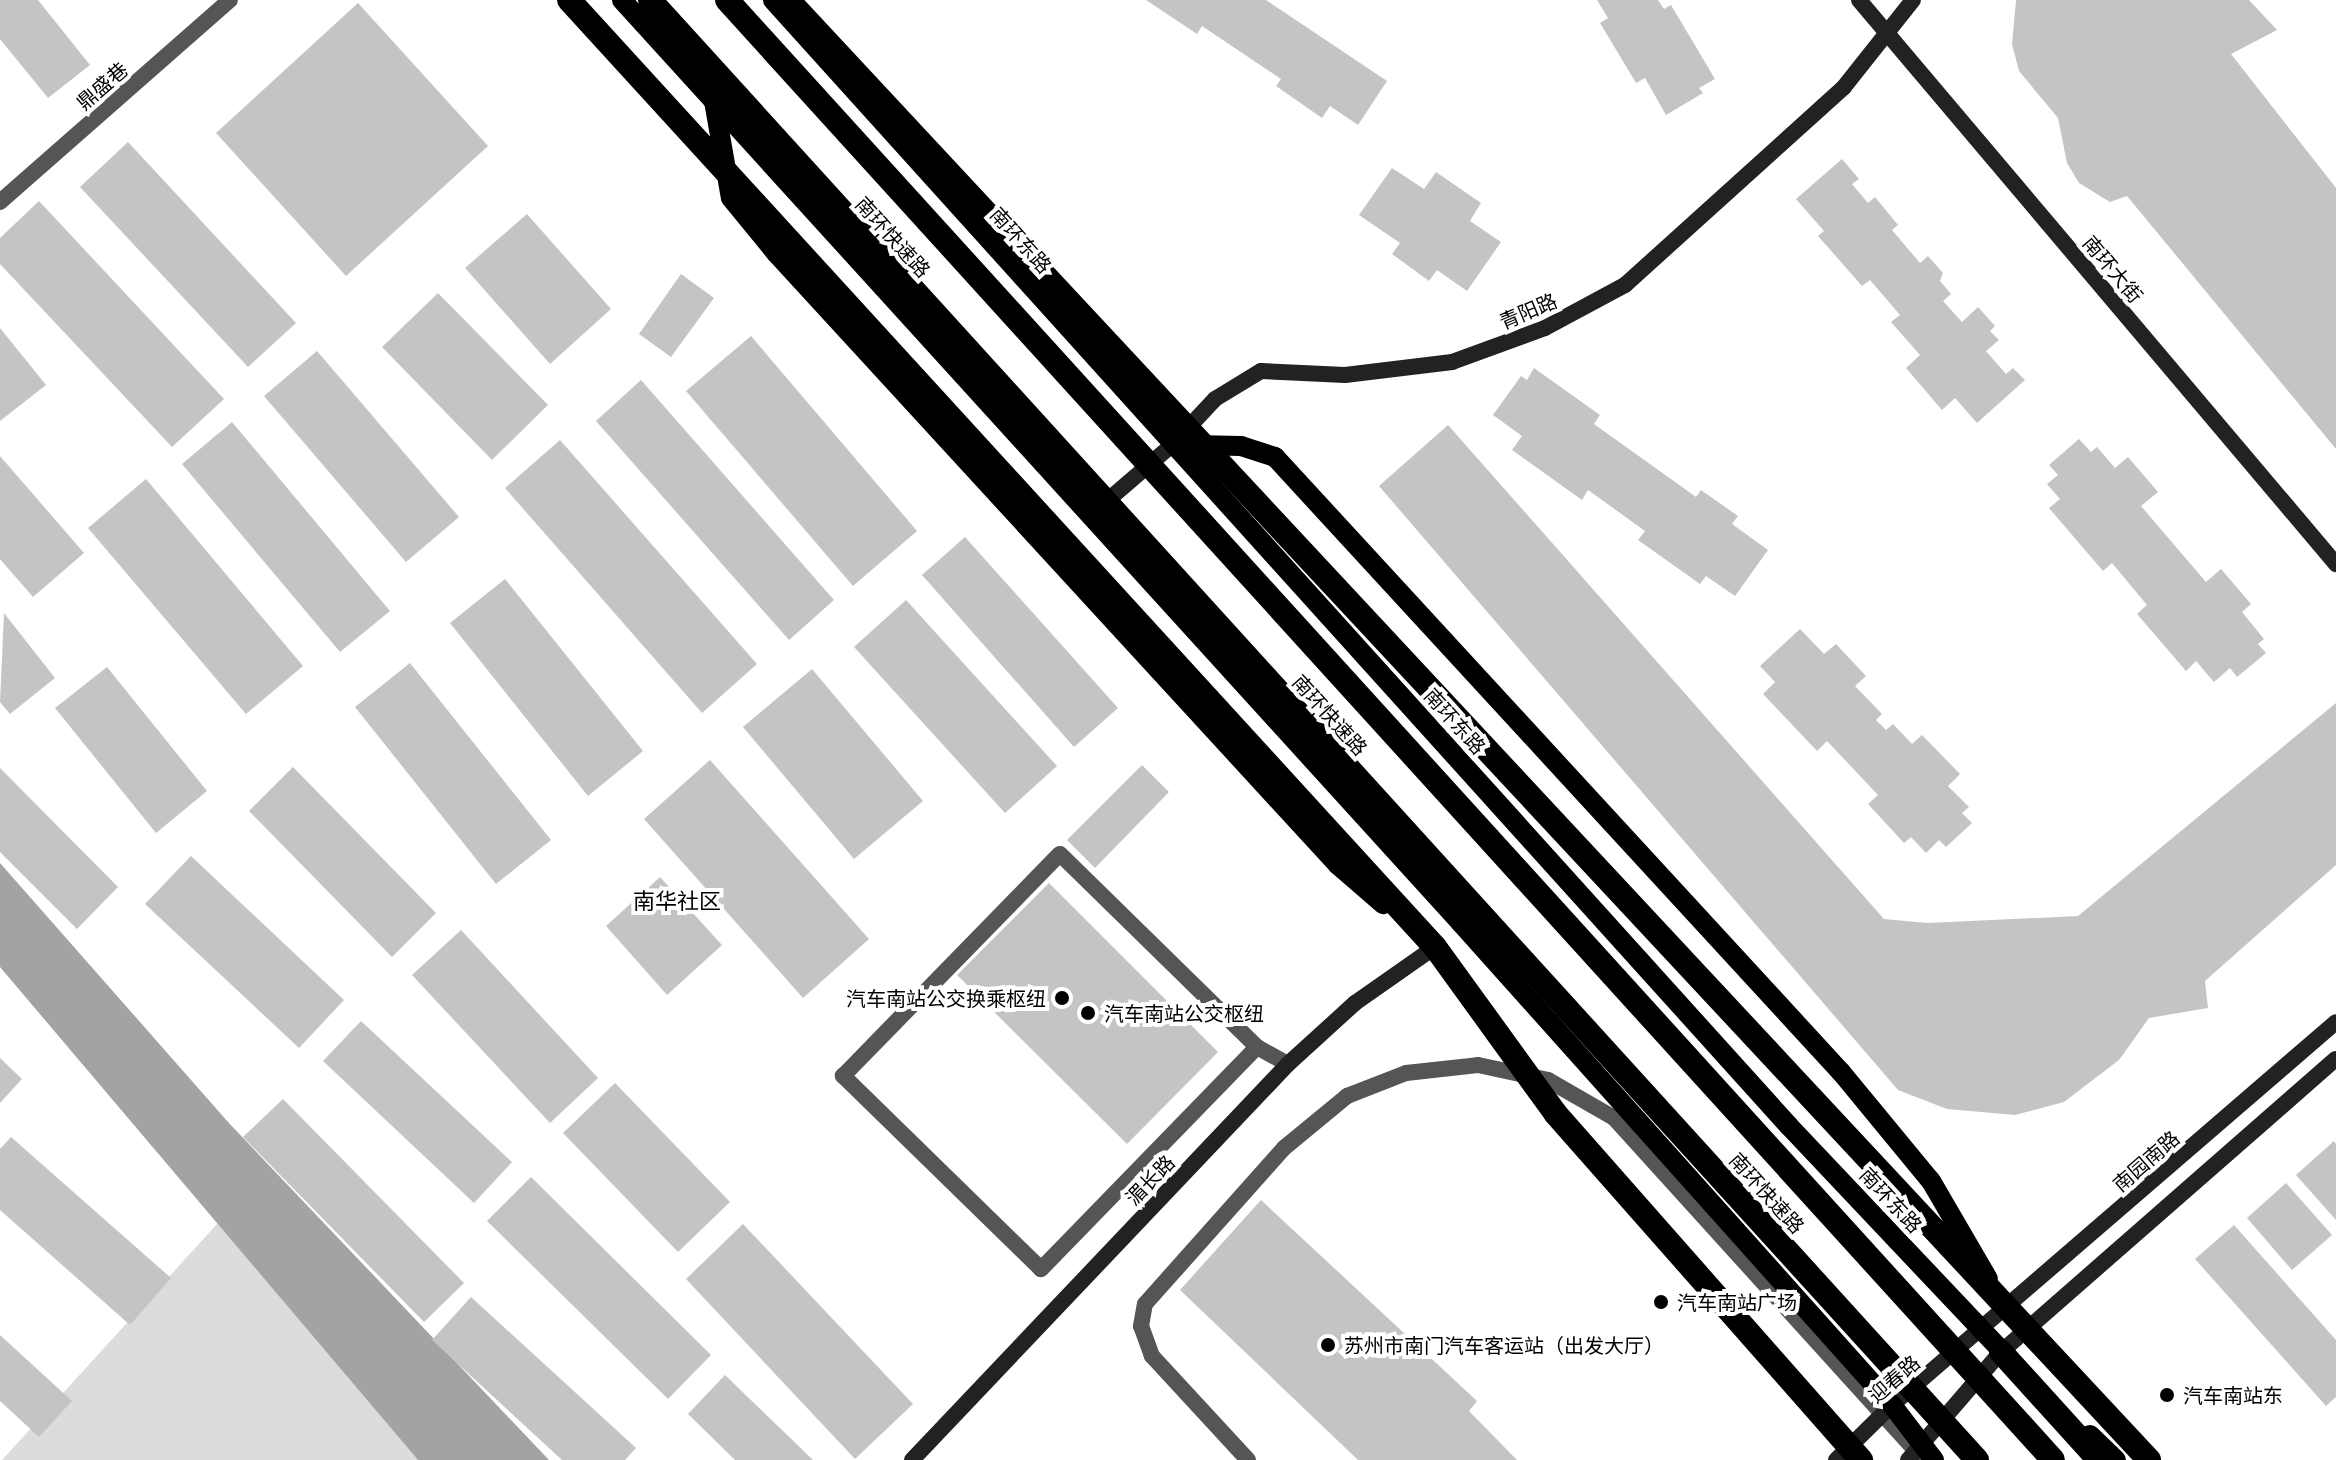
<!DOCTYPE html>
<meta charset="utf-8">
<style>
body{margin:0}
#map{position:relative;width:2336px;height:1460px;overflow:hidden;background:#fff;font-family:Mulish,"Noto Sans SC",sans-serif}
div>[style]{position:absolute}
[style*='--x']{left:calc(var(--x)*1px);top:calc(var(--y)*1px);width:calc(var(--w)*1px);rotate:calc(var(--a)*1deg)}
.green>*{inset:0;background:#dcdcdc}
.water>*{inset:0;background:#a3a3a3}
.building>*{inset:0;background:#c4c4c4}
.street>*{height:16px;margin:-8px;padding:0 8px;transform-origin:8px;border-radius:8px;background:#555}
.secondary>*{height:16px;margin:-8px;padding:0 8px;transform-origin:8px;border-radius:8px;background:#222}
.primary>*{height:20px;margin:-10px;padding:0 10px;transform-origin:10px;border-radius:10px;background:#000}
.highway>*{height:24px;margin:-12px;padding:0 12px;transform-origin:12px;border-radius:12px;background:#000}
.dots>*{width:22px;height:22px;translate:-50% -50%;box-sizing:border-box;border:4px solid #fff;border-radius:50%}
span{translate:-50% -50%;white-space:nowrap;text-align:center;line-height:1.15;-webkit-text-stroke:8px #fff;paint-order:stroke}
.street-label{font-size:20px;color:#000}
.poi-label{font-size:20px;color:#000}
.right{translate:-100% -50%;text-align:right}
.left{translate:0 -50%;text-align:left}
.neighbourhood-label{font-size:22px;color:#000}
</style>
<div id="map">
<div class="green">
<div style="clip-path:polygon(218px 1223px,418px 1460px,2px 1460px)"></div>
</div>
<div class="water">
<div style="clip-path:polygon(0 863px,228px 1122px,549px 1460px,418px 1460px,0 967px)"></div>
</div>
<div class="building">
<div style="clip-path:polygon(0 0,38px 0,90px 65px,48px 98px,0 39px)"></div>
<div style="clip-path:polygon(1146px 0,1266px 0,1387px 81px,1358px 125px,1330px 106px,1322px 118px,1276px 86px,1281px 79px,1202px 26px,1197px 34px)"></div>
<div style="clip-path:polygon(1597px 0,1658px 0,1664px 9px,1671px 5px,1715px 79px,1699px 88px,1703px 93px,1666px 115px,1645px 78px,1636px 83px,1600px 23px,1608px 18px)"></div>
<div style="clip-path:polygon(2016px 0,2249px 0,2277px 30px,2231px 54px,2336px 188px,2336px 449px,2127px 196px,2110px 202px,2079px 183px,2067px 163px,2058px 118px,2019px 71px,2012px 44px)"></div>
<div style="clip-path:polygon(358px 3px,488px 146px,346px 276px,216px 133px)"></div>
<div style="clip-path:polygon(128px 142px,296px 323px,248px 367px,80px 187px)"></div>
<div style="clip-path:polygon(1842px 159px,1859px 179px,1852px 184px,1868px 203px,1875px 197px,1898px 225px,1892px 230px,1920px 263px,1928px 256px,1943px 273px,1940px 281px,1951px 294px,1943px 301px,1962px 322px,1978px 307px,1995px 326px,1990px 331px,1999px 340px,1986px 351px,2006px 374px,2013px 368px,2025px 380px,1977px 423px,1955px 398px,1942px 410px,1906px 368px,1920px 355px,1891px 322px,1900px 315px,1870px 280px,1862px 286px,1818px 236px,1824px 231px,1796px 199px)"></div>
<div style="clip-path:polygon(1392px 168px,1424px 189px,1436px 172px,1481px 203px,1470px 221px,1501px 242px,1467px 291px,1437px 270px,1429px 281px,1392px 254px,1400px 243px,1359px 215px)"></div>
<div style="clip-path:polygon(39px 201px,224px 399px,172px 447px,0 264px,0 238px)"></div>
<div style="clip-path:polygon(527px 214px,611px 309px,550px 364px,465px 268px)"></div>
<div style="clip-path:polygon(681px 274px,714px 298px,671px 357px,639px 334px)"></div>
<div style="clip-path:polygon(438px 293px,548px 405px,492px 460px,382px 347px)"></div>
<div style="clip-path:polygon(0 328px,46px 385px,0 421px)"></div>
<div style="clip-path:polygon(751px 336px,917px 531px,853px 586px,686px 391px)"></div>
<div style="clip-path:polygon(317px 351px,459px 517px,406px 562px,264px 396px)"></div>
<div style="clip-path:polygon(1534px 368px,1600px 415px,1594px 424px,1696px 497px,1701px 490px,1738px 516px,1732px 524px,1768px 550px,1735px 596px,1706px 576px,1700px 584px,1638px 540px,1645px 531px,1588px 490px,1582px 500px,1512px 450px,1522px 436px,1493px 415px,1521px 376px,1527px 380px)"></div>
<div style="clip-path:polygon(641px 380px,834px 600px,789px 640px,596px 421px)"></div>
<div style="clip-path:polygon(232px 422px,390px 611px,340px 652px,182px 464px)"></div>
<div style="clip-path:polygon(1448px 425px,1884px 919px,1927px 923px,2078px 916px,2336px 703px,2336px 865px,2205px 981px,2208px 1008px,2149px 1018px,2119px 1060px,2064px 1102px,2015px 1115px,1947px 1109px,1898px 1090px,1379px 486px)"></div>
<div style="clip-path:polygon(2079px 439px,2091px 452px,2097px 447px,2115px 468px,2128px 457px,2158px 492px,2141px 506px,2206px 582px,2221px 569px,2251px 604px,2242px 612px,2264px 639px,2258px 644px,2266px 653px,2237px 677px,2230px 668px,2214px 682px,2196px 661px,2186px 671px,2137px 614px,2147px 605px,2112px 563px,2103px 571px,2049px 508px,2060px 499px,2047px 484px,2058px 475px,2049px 465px)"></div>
<div style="clip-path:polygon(560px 440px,757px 664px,702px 713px,505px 488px)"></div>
<div style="clip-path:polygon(0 456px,84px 553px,33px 597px,0 559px)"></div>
<div style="clip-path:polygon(146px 479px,303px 666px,246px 714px,88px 528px)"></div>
<div style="clip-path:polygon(965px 537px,1118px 708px,1074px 747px,922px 575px)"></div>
<div style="clip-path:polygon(505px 579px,643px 751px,588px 796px,450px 623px)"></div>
<div style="clip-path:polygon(906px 600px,1057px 766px,1005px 813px,854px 647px)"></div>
<div style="clip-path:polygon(4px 613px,55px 678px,10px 714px,0 702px)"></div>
<div style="clip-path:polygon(1800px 629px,1824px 654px,1836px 644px,1866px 676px,1855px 686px,1882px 714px,1876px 720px,1886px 730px,1893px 724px,1912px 744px,1922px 735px,1960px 774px,1948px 786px,1969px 807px,1962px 813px,1972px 823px,1946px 847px,1939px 840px,1926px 853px,1911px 837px,1904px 843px,1868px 804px,1878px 795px,1827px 741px,1817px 751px,1763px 694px,1775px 682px,1760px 666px)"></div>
<div style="clip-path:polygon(410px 663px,551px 840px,496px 884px,355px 707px)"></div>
<div style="clip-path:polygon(107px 667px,207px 791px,156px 833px,55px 708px)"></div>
<div style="clip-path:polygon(812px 669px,923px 801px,854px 859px,743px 727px)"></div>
<div style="clip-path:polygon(710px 760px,869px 939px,803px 998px,644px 819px)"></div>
<div style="clip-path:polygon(1142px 765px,1169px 792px,1095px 868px,1067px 840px)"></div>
<div style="clip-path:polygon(293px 767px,436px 913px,392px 957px,249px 811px)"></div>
<div style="clip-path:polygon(0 768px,118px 887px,77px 929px,0 852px)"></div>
<div style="clip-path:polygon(191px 856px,344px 1000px,299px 1048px,145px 904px)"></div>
<div style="clip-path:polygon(660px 877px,722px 945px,667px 995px,606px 926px)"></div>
<div style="clip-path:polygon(1049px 883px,1218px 1052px,1127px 1144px,957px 975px)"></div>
<div style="clip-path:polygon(461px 930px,598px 1078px,550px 1123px,412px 975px)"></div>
<div style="clip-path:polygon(361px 1021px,512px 1162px,474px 1203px,323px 1061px)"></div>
<div style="clip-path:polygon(0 1058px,22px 1079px,0 1103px)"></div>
<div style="clip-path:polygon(615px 1083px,730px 1202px,678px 1252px,563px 1133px)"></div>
<div style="clip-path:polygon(283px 1099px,464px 1283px,424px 1322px,243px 1137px)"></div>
<div style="clip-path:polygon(11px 1137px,171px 1278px,130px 1325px,0 1210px,0 1149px)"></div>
<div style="clip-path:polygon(2334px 1141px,2336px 1144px,2336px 1220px,2296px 1175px)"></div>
<div style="clip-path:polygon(531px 1177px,711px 1355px,668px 1399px,487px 1221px)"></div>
<div style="clip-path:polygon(2286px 1183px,2332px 1235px,2292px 1270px,2247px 1218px)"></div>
<div style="clip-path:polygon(1261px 1200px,1477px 1401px,1469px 1411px,1517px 1460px,1358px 1460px,1180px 1290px)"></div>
<div style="clip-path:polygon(743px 1224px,913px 1404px,855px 1459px,686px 1279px)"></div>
<div style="clip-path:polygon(2234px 1225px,2336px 1340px,2336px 1397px,2326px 1406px,2195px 1259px)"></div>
<div style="clip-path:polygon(471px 1297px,636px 1448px,625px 1460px,562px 1460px,432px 1340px)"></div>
<div style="clip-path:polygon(0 1335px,72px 1401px,39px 1437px,0 1401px)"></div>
<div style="clip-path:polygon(725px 1375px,813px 1460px,735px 1460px,688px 1414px)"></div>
</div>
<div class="street">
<div style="--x:0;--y:202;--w:306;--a:-41.3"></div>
<div style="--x:1257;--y:1047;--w:310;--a:134.2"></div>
<div style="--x:1041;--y:1269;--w:277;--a:-135.7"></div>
<div style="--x:843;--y:1076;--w:310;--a:-45.7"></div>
<div style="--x:1060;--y:854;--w:276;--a:44.4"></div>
<div style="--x:1257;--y:1047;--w:35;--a:29"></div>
<div style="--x:1248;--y:1460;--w:142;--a:-132.7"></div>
<div style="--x:1152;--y:1356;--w:32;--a:-110"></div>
<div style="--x:1141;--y:1326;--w:22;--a:-80"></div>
<div style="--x:1145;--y:1304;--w:209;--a:-48.3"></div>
<div style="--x:1284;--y:1148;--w:82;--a:-39.5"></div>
<div style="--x:1347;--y:1096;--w:63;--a:-21.3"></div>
<div style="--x:1406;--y:1073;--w:72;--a:-6.3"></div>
<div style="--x:1478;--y:1065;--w:72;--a:12.1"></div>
<div style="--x:1548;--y:1080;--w:76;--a:29.9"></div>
<div style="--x:1614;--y:1118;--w:452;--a:47.8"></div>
</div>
<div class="secondary">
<div style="--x:1859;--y:0;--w:739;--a:49.78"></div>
<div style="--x:1101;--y:506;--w:94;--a:-40.7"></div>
<div style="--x:1172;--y:445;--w:63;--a:-46.9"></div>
<div style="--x:1215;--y:399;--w:54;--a:-31.3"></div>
<div style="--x:1261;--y:371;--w:84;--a:2.7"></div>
<div style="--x:1345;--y:375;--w:108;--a:-6.9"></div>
<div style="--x:1452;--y:362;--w:99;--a:-20.1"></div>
<div style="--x:1545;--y:328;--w:91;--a:-28.3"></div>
<div style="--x:1625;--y:285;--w:295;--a:-42.1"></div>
<div style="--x:1844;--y:87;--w:111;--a:-51.6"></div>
<div style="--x:912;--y:1460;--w:546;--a:-46.48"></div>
<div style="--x:1288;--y:1064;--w:91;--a:-42.3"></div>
<div style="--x:1355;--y:1003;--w:98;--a:-35"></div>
<div style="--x:1836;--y:1460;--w:78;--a:-44.5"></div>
<div style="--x:1892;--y:1405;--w:586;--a:-40.78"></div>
<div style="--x:1908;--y:1460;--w:143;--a:-49.3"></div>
<div style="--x:2001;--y:1352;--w:445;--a:-41.2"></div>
</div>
<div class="primary">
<div style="--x:622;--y:0;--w:1247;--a:47.73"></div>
<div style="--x:1461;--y:923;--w:647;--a:48.2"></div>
<div style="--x:1892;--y:1405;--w:69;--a:52.6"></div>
<div style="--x:773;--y:0;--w:1517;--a:47.94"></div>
<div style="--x:1789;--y:1126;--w:323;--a:46.6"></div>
<div style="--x:714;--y:101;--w:98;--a:80.1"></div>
<div style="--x:731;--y:198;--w:71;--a:50.7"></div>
<div style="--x:776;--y:253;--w:831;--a:47.44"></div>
<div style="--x:1338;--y:865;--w:60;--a:40.9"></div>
<div style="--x:1192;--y:445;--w:49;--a:1.2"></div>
<div style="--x:1241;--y:446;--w:36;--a:18"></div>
<div style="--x:1275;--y:457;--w:836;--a:47.38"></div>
<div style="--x:1841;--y:1072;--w:141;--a:50.5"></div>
<div style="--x:1931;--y:1181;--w:113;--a:59.8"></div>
<div style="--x:2090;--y:1435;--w:36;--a:44"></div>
</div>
<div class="highway">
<div style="--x:569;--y:0;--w:1283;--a:47.56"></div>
<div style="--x:1435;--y:947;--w:205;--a:54.1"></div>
<div style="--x:1555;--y:1113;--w:463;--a:48.6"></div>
<div style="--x:650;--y:0;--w:1973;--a:47.73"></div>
<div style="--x:727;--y:0;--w:1972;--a:47.75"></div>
<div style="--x:788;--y:0;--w:1996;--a:47.01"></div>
<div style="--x:2001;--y:1352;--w:146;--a:47.8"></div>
</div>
<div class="dots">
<div style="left:1062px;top:998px;background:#000"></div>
<div style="left:1088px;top:1013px;background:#000"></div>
<div style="left:1661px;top:1302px;background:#000"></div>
<div style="left:1328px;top:1345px;background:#000"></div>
<div style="left:2167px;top:1395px;background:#000"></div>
</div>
<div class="street-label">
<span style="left:102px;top:86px;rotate:-41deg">鼎盛巷</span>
<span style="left:893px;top:237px;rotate:48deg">南环快速路</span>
<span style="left:1021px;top:240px;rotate:48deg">南环东路</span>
<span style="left:2113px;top:269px;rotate:50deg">南环大街</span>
<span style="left:1528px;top:311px;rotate:-23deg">青阳路</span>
<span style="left:1330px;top:715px;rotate:48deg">南环快速路</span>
<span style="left:1455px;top:721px;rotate:48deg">南环东路</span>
<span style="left:2146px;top:1161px;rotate:-41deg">南园南路</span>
<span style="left:1150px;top:1180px;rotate:-46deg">湄长路</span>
<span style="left:1767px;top:1193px;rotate:48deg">南环快速路</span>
<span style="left:1891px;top:1200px;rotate:47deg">南环东路</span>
<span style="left:1894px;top:1379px;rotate:-41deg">迎春路</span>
</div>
<div class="poi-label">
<span class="right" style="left:1046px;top:998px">汽车南站公交换乘枢纽</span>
<span class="left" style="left:1104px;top:1013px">汽车南站公交枢纽</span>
<span class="left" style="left:1677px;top:1302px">汽车南站广场</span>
<span class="left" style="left:1344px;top:1345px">苏州市南门汽车客运站（出发大厅）</span>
<span class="left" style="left:2183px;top:1395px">汽车南站东</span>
</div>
<div class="neighbourhood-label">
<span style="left:677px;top:902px">南华社区</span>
</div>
</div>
